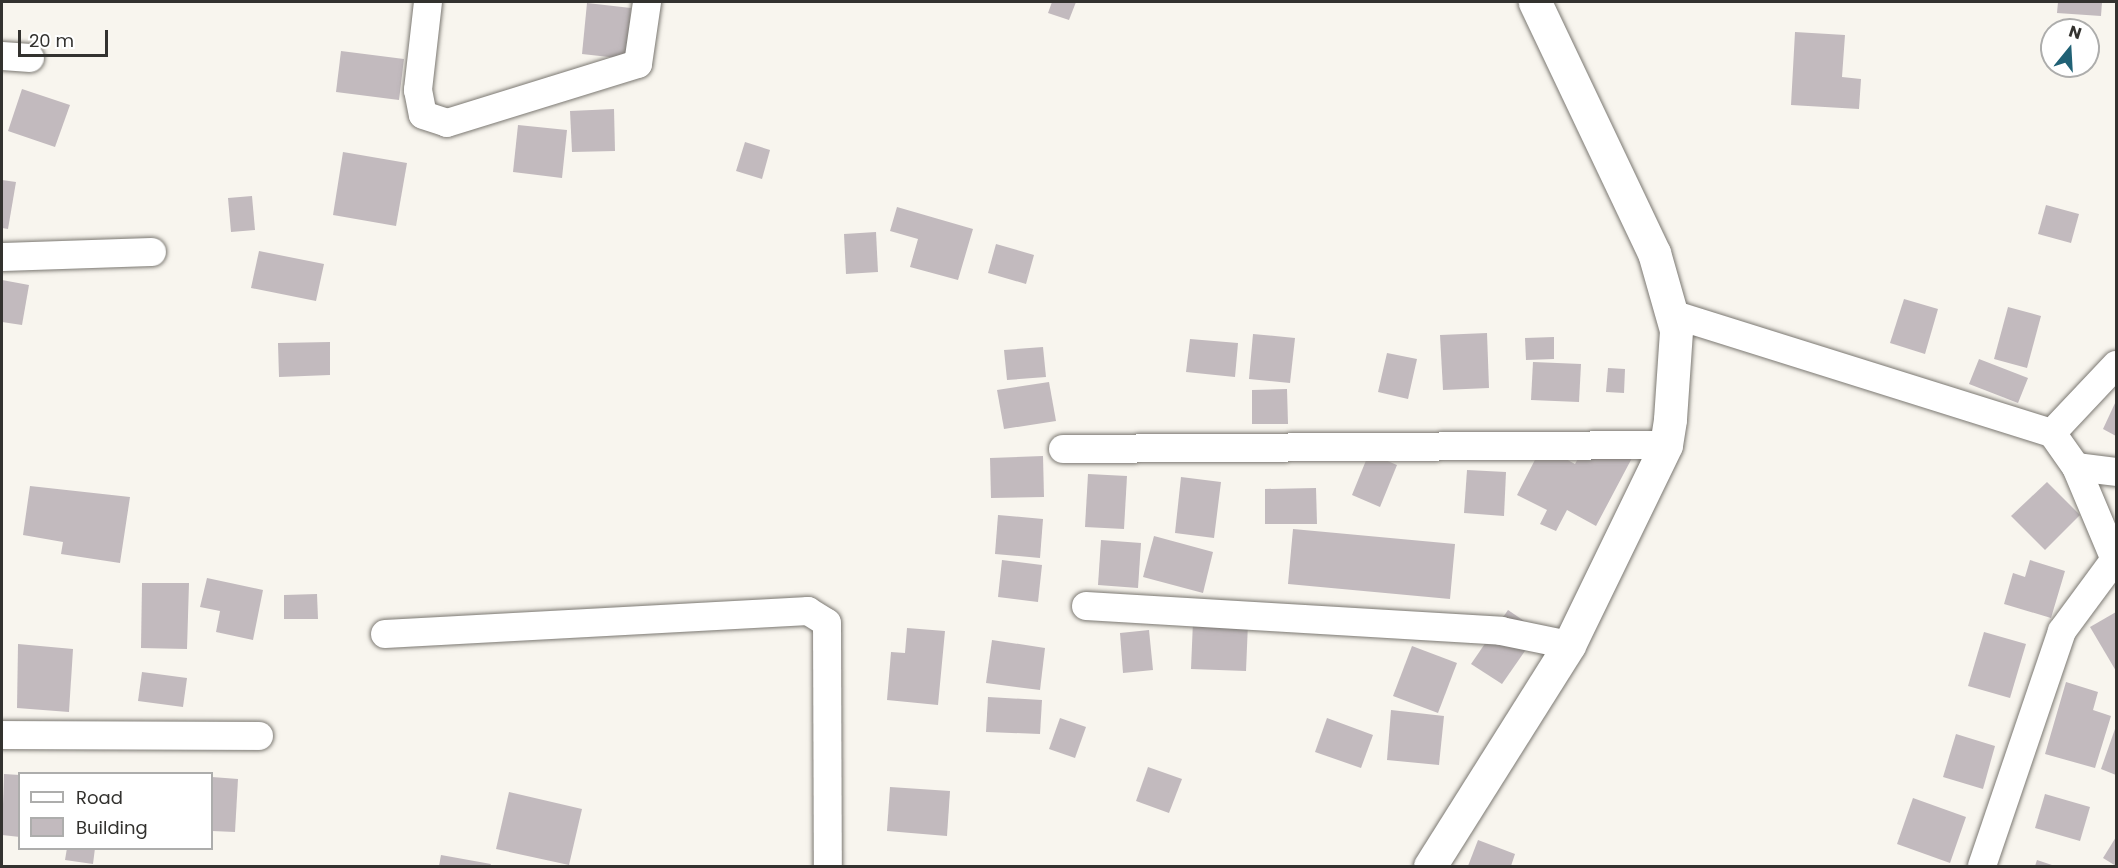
<!DOCTYPE html>
<style>
body{margin:0}
#map{position:relative;width:2118px;height:868px;overflow:hidden;background:#f8f5ee;font-family:Poppins,sans-serif}
div>[style]{position:absolute}
[style*='--x']{left:calc(var(--x)*1px);top:calc(var(--y)*1px);width:calc(var(--w)*1px);rotate:calc(var(--a)*1deg)}
.building>*{inset:0;background:#c2babe}
.roads{filter:drop-shadow(0 0 2px #7b7872) drop-shadow(0 0 2px #7b7872)}
.street>*{height:28px;margin:-14px;padding:0 14px;transform-origin:14px;border-radius:14px;background:#fff}
.secondary>*{height:33px;margin:-16.5px;padding:0 16.5px;transform-origin:16.5px;border-radius:16.5px;background:#fff}
span{translate:-50% -50%;white-space:nowrap;text-align:center;line-height:1.15;-webkit-text-stroke:5px #fff;paint-order:stroke}
.frame{position:absolute;inset:0;border:3px solid #33322f;pointer-events:none}
.legend{position:absolute;left:18px;top:772px;width:195px;height:78px;box-sizing:border-box;background:#fff;border:2px solid #adadac;margin:0;padding:8px 10px;list-style:none;font-size:18px;color:#33322f}
.legend li{display:flex;align-items:center;gap:12px;height:30px}
.legend b{width:30px;border:2px solid #adadac}
.north{position:absolute;left:2040px;top:18px;width:60px;height:60px;box-sizing:border-box;background:#fff;border:2px solid #adadac;border-radius:50%;rotate:18deg;font-size:16px;font-weight:700;line-height:24px;text-align:center;color:#33322f}
.north::after{content:'';display:block;margin:auto;width:21px;height:27px;background:#206175;clip-path:polygon(50% 0,100% 100%,50% 72%,0 100%)}
.scale{position:absolute;left:18px;top:30px;width:90px;height:27px;box-sizing:border-box;border:3px solid #33322f;border-top:0;padding-left:8px;font-size:18px;line-height:21px;white-space:nowrap;color:#33322f;-webkit-text-stroke:4px #fff;paint-order:stroke}
</style>
<div id="map">
<div class="building">
<div style="clip-path:polygon(1052px 2px,1076px 2px,1069px 20px,1048px 13px)"></div>
<div style="clip-path:polygon(2058px 2px,2102px 2px,2101px 16px,2057px 13px)"></div>
<div style="clip-path:polygon(587px 3px,631px 8px,627px 59px,582px 54px)"></div>
<div style="clip-path:polygon(1795px 32px,1845px 35px,1842px 77px,1861px 79px,1859px 109px,1791px 105px)"></div>
<div style="clip-path:polygon(341px 51px,404px 59px,399px 100px,336px 92px)"></div>
<div style="clip-path:polygon(22px 89px,70px 105px,55px 147px,8px 131px)"></div>
<div style="clip-path:polygon(614px 109px,615px 151px,572px 152px,570px 111px)"></div>
<div style="clip-path:polygon(518px 125px,567px 130px,562px 178px,513px 172px)"></div>
<div style="clip-path:polygon(745px 142px,770px 150px,762px 179px,736px 171px)"></div>
<div style="clip-path:polygon(343px 152px,407px 163px,396px 226px,333px 215px)"></div>
<div style="clip-path:polygon(2px 180px,16px 182px,8px 229px,2px 228px)"></div>
<div style="clip-path:polygon(252px 196px,255px 230px,231px 232px,228px 198px)"></div>
<div style="clip-path:polygon(2046px 205px,2079px 214px,2071px 243px,2038px 234px)"></div>
<div style="clip-path:polygon(897px 207px,973px 229px,958px 280px,910px 267px,918px 239px,890px 231px)"></div>
<div style="clip-path:polygon(876px 232px,878px 272px,846px 274px,844px 234px)"></div>
<div style="clip-path:polygon(996px 244px,1034px 255px,1026px 284px,988px 273px)"></div>
<div style="clip-path:polygon(259px 251px,324px 264px,316px 301px,251px 288px)"></div>
<div style="clip-path:polygon(2px 280px,29px 285px,22px 325px,2px 322px)"></div>
<div style="clip-path:polygon(1904px 299px,1938px 309px,1925px 354px,1890px 343px)"></div>
<div style="clip-path:polygon(2008px 307px,2041px 316px,2027px 368px,1994px 359px)"></div>
<div style="clip-path:polygon(1487px 333px,1489px 388px,1443px 390px,1440px 335px)"></div>
<div style="clip-path:polygon(1253px 334px,1295px 338px,1290px 383px,1249px 379px)"></div>
<div style="clip-path:polygon(1554px 337px,1554px 359px,1526px 360px,1525px 338px)"></div>
<div style="clip-path:polygon(1190px 339px,1238px 343px,1235px 377px,1186px 372px)"></div>
<div style="clip-path:polygon(330px 342px,330px 375px,279px 377px,278px 343px)"></div>
<div style="clip-path:polygon(1043px 347px,1046px 377px,1007px 380px,1004px 350px)"></div>
<div style="clip-path:polygon(1387px 353px,1417px 359px,1408px 399px,1378px 392px)"></div>
<div style="clip-path:polygon(1979px 359px,2028px 378px,2018px 403px,1969px 384px)"></div>
<div style="clip-path:polygon(1533px 362px,1581px 364px,1579px 402px,1531px 400px)"></div>
<div style="clip-path:polygon(1608px 368px,1625px 369px,1624px 393px,1606px 392px)"></div>
<div style="clip-path:polygon(1049px 382px,1056px 421px,1004px 429px,997px 390px)"></div>
<div style="clip-path:polygon(1287px 389px,1288px 424px,1252px 424px,1252px 390px)"></div>
<div style="clip-path:polygon(2116px 401px,2116px 436px,2103px 429px)"></div>
<div style="clip-path:polygon(1590px 437px,1632px 458px,1596px 526px,1567px 510px,1556px 531px,1540px 524px,1547px 510px,1517px 495px,1542px 446px,1575px 464px)"></div>
<div style="clip-path:polygon(1369px 453px,1397px 465px,1380px 507px,1352px 495px)"></div>
<div style="clip-path:polygon(1043px 456px,1044px 497px,991px 498px,990px 458px)"></div>
<div style="clip-path:polygon(1467px 470px,1506px 472px,1504px 516px,1464px 513px)"></div>
<div style="clip-path:polygon(1088px 474px,1127px 476px,1124px 529px,1085px 527px)"></div>
<div style="clip-path:polygon(1181px 477px,1221px 482px,1214px 538px,1175px 533px)"></div>
<div style="clip-path:polygon(2047px 482px,2080px 515px,2045px 550px,2011px 516px)"></div>
<div style="clip-path:polygon(30px 486px,130px 497px,120px 563px,61px 554px,63px 542px,23px 535px)"></div>
<div style="clip-path:polygon(1316px 488px,1317px 524px,1265px 524px,1265px 489px)"></div>
<div style="clip-path:polygon(998px 515px,1043px 519px,1040px 558px,995px 554px)"></div>
<div style="clip-path:polygon(1293px 529px,1455px 544px,1450px 599px,1288px 584px)"></div>
<div style="clip-path:polygon(1154px 536px,1213px 552px,1203px 593px,1143px 577px)"></div>
<div style="clip-path:polygon(1101px 540px,1141px 543px,1138px 588px,1098px 585px)"></div>
<div style="clip-path:polygon(1002px 560px,1042px 565px,1038px 602px,998px 597px)"></div>
<div style="clip-path:polygon(2030px 560px,2065px 571px,2051px 618px,2004px 604px,2013px 573px,2025px 577px)"></div>
<div style="clip-path:polygon(207px 578px,263px 590px,253px 640px,216px 632px,220px 611px,200px 607px)"></div>
<div style="clip-path:polygon(142px 583px,189px 583px,187px 649px,141px 648px)"></div>
<div style="clip-path:polygon(317px 594px,318px 619px,284px 619px,284px 595px)"></div>
<div style="clip-path:polygon(1508px 610px,1539px 631px,1502px 684px,1471px 664px)"></div>
<div style="clip-path:polygon(2116px 612px,2116px 671px,2090px 627px)"></div>
<div style="clip-path:polygon(1193px 621px,1248px 623px,1246px 671px,1191px 669px)"></div>
<div style="clip-path:polygon(907px 628px,945px 631px,938px 705px,887px 700px,891px 652px,905px 653px)"></div>
<div style="clip-path:polygon(1149px 630px,1153px 670px,1123px 673px,1120px 633px)"></div>
<div style="clip-path:polygon(1984px 632px,2026px 644px,2010px 698px,1968px 686px)"></div>
<div style="clip-path:polygon(992px 640px,1045px 648px,1040px 690px,986px 683px)"></div>
<div style="clip-path:polygon(18px 644px,73px 649px,69px 712px,17px 708px)"></div>
<div style="clip-path:polygon(1412px 646px,1457px 663px,1438px 713px,1393px 696px)"></div>
<div style="clip-path:polygon(142px 672px,187px 678px,183px 707px,138px 701px)"></div>
<div style="clip-path:polygon(2066px 682px,2098px 692px,2093px 710px,2111px 716px,2095px 768px,2045px 754px)"></div>
<div style="clip-path:polygon(988px 697px,1042px 700px,1040px 734px,986px 732px)"></div>
<div style="clip-path:polygon(1391px 710px,1444px 716px,1439px 765px,1387px 760px)"></div>
<div style="clip-path:polygon(1060px 718px,1086px 727px,1075px 758px,1049px 749px)"></div>
<div style="clip-path:polygon(1327px 718px,1373px 735px,1361px 768px,1315px 752px)"></div>
<div style="clip-path:polygon(2116px 726px,2116px 775px,2101px 769px)"></div>
<div style="clip-path:polygon(1956px 734px,1995px 746px,1983px 789px,1943px 777px)"></div>
<div style="clip-path:polygon(1148px 767px,1182px 779px,1169px 813px,1136px 801px)"></div>
<div style="clip-path:polygon(4px 774px,20px 775px,20px 837px,2px 835px)"></div>
<div style="clip-path:polygon(212px 777px,238px 779px,235px 832px,212px 831px)"></div>
<div style="clip-path:polygon(890px 787px,950px 791px,947px 836px,887px 831px)"></div>
<div style="clip-path:polygon(509px 792px,582px 809px,569px 865px,496px 849px)"></div>
<div style="clip-path:polygon(2045px 794px,2090px 807px,2080px 841px,2035px 828px)"></div>
<div style="clip-path:polygon(1913px 798px,1966px 817px,1950px 863px,1897px 844px)"></div>
<div style="clip-path:polygon(2116px 837px,2116px 866px,2103px 858px)"></div>
<div style="clip-path:polygon(1478px 840px,1515px 854px,1511px 866px,1468px 866px)"></div>
<div style="clip-path:polygon(67px 848px,95px 848px,93px 864px,65px 860px)"></div>
<div style="clip-path:polygon(441px 855px,491px 864px,490px 866px,439px 866px)"></div>
<div style="clip-path:polygon(2037px 860px,2055px 866px,2035px 866px)"></div>
</div>
<div class="roads">
<div class="street">
<div style="--x:428;--y:2;--w:89;--a:96.5"></div>
<div style="--x:418;--y:90;--w:25;--a:79"></div>
<div style="--x:423;--y:115;--w:25;--a:18"></div>
<div style="--x:447;--y:123;--w:200;--a:-17.2"></div>
<div style="--x:638;--y:64;--w:63;--a:-81.7"></div>
<div style="--x:2;--y:56;--w:28;--a:4"></div>
<div style="--x:2;--y:257;--w:150;--a:-1.9"></div>
<div style="--x:1672;--y:314;--w:398;--a:17.4"></div>
<div style="--x:2116;--y:365;--w:93;--a:133.3"></div>
<div style="--x:2052;--y:433;--w:42;--a:54.8"></div>
<div style="--x:2076;--y:467;--w:103;--a:67.2"></div>
<div style="--x:1063;--y:449;--w:603;--a:-0.38"></div>
<div style="--x:2076;--y:467;--w:40;--a:7.1"></div>
<div style="--x:1086;--y:606;--w:416;--a:3.4"></div>
<div style="--x:1501;--y:631;--w:69;--a:11.6"></div>
<div style="--x:385;--y:634;--w:424;--a:-3.1"></div>
<div style="--x:808;--y:611;--w:22;--a:32"></div>
<div style="--x:827;--y:623;--w:243;--a:89.8"></div>
<div style="--x:2;--y:735;--w:257;--a:0.2"></div>
<div style="--x:1982;--y:866;--w:248;--a:-71.2"></div>
<div style="--x:2062;--y:631;--w:89;--a:-53.6"></div>
</div>
<div class="secondary">
<div style="--x:1430;--y:866;--w:261;--a:-57.8"></div>
<div style="--x:1569;--y:645;--w:222;--a:-64.1"></div>
<div style="--x:1666;--y:445;--w:26;--a:-81"></div>
<div style="--x:1670;--y:419;--w:89;--a:-86.1"></div>
<div style="--x:1676;--y:330;--w:80;--a:-105.9"></div>
<div style="--x:1654;--y:253;--w:278;--a:-115.4"></div>
</div>
</div>
<div class="frame"></div>
<ul class="legend">
<li><b style="height:8px;background:#fff"></b>Road</li>
<li><b style="height:16px;background:#c2babe"></b>Building</li>
</ul>
<div class="north">N</div>
<div class="scale">20 m</div>
</div>
